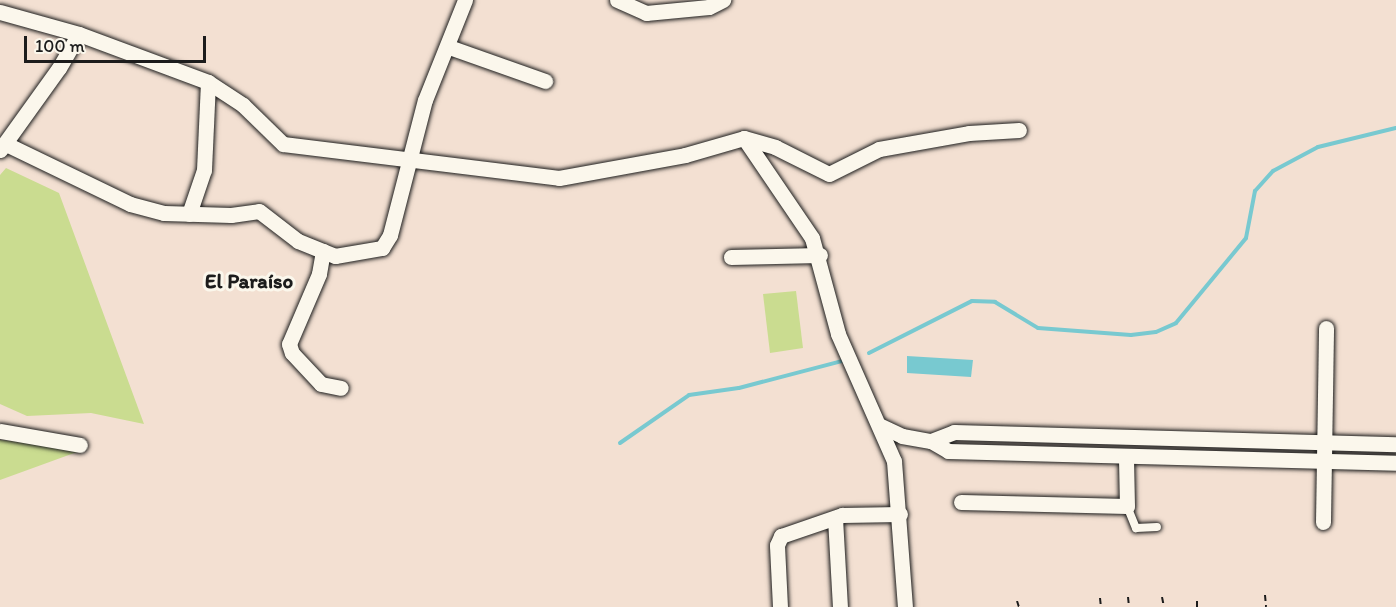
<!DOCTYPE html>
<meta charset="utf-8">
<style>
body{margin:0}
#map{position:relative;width:1396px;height:607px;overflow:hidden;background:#f3e0d2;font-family:Itim,sans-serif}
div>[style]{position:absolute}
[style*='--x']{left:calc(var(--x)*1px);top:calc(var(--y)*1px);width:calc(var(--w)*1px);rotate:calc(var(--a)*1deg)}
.green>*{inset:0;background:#cadc90}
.water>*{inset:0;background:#78c9d0}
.stream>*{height:4px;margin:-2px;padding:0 2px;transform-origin:2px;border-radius:2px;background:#78c9d0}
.path>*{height:2px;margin-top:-1px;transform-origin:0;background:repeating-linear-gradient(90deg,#1c1c1c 0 6px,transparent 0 10.5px)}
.roads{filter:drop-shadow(0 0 2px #1c1c1c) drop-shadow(0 0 2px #1c1c1c)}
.lane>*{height:8px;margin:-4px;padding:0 4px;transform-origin:4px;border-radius:4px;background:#fbf7ec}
.street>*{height:15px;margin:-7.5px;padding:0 7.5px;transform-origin:7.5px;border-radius:7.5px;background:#fbf7ec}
span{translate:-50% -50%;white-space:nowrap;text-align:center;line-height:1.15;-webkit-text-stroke:6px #fbf7ec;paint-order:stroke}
.neighbourhood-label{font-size:21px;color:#1c1c1c;font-weight:700}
.scale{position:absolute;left:24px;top:36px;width:182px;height:27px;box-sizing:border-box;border:3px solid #1c1c1c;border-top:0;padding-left:8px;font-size:18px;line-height:21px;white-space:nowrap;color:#1c1c1c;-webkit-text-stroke:4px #fbf7ec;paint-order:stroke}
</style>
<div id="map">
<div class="green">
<div style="clip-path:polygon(6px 168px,59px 193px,144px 424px,91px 413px,27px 416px,0 404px,0 175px)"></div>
<div style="clip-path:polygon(796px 291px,803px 348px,770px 353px,763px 294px)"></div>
<div style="clip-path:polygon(0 440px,88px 448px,0 480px)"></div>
</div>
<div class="water">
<div style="clip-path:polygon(907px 356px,973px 360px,971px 377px,907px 373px)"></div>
</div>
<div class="stream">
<div style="--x:869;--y:353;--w:115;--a:-26.8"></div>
<div style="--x:972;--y:301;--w:23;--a:2"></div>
<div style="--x:995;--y:302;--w:50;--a:31.2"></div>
<div style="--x:1038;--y:328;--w:93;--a:4.3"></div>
<div style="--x:1131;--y:335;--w:25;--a:-7"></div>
<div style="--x:1156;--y:332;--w:22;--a:-24"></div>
<div style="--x:1176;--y:323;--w:110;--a:-50.5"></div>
<div style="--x:1246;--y:238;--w:48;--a:-79.2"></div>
<div style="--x:1255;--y:191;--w:27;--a:-48"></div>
<div style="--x:1273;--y:171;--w:51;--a:-28.1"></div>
<div style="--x:1318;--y:147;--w:80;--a:-13.7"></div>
<div style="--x:620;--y:443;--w:84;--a:-34.8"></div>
<div style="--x:689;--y:395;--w:50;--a:-8"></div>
<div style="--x:739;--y:388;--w:111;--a:-14.7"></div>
</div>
<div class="path">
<div style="--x:1265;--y:595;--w:12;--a:85"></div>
<div style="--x:1128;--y:597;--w:10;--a:84"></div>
<div style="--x:1162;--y:597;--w:10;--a:79"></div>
<div style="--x:1100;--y:598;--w:9;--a:84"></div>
<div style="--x:1017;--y:601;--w:6;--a:72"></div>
<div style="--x:1197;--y:607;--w:10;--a:-90"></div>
</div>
<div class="roads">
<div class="lane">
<div style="--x:1127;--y:506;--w:24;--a:68"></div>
<div style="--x:1136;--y:528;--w:21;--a:-3"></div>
</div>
<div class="street">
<div style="--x:617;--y:0;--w:32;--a:24"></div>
<div style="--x:646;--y:13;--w:63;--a:-5.4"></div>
<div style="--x:709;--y:7;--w:16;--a:-27"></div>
<div style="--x:0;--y:12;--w:82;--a:15.6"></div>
<div style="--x:79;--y:34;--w:138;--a:20.4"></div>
<div style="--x:208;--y:82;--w:42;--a:33.3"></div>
<div style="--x:243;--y:105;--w:56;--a:44.3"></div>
<div style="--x:283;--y:144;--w:278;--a:7"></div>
<div style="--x:559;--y:178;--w:128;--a:-10.3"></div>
<div style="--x:685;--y:155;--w:61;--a:-16.1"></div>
<div style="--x:744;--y:138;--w:32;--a:16"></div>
<div style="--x:775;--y:147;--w:60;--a:26.6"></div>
<div style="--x:829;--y:174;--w:56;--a:-26.6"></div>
<div style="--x:879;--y:149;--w:91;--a:-10.1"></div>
<div style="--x:969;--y:133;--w:50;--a:-3.4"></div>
<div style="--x:449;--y:47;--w:102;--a:19.5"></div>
<div style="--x:744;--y:138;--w:121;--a:55.8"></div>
<div style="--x:812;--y:238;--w:99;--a:74.8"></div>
<div style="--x:838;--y:334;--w:139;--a:66.2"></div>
<div style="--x:894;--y:461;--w:146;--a:85.7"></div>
<div style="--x:6;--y:144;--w:138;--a:25.8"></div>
<div style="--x:130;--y:204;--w:35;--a:15"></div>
<div style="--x:164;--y:213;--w:67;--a:1.7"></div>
<div style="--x:231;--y:215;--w:28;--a:-8"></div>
<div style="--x:259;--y:211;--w:49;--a:37.6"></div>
<div style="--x:298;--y:241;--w:40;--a:22"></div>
<div style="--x:335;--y:256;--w:48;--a:-9.7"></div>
<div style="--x:382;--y:248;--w:15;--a:-58"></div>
<div style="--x:390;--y:235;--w:139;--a:-75.5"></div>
<div style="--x:425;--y:100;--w:108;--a:-68.2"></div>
<div style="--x:0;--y:150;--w:101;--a:-54.3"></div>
<div style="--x:59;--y:68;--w:39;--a:-60"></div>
<div style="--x:189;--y:214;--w:46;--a:-71.2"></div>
<div style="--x:204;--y:170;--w:88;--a:-87.4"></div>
<div style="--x:323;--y:251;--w:23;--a:100"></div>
<div style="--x:319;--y:274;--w:76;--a:113.2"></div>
<div style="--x:289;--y:344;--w:9;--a:72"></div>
<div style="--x:292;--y:353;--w:42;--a:46.9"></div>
<div style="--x:321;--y:384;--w:20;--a:11"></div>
<div style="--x:731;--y:257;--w:89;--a:-1.3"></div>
<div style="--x:881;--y:426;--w:23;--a:25"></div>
<div style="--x:902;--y:436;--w:29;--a:10"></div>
<div style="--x:931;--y:441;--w:20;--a:30"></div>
<div style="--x:948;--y:451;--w:448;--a:1.5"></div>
<div style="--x:0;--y:431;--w:81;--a:9.9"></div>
<div style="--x:931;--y:441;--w:25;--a:-21"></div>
<div style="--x:954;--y:432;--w:442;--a:1.6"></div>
<div style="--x:961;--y:502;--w:166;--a:1.4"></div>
<div style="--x:1127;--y:506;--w:49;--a:-91.2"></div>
<div style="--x:835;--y:518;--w:89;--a:86.8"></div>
<div style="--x:1323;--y:522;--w:194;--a:-89.1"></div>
<div style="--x:780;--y:607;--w:62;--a:-92.8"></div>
<div style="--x:777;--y:545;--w:10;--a:-66"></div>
<div style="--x:781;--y:536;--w:65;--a:-19"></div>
<div style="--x:842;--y:515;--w:58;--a:-1"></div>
</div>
</div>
<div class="neighbourhood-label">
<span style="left:249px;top:281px">El Paraíso</span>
</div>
<div class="scale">100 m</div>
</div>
